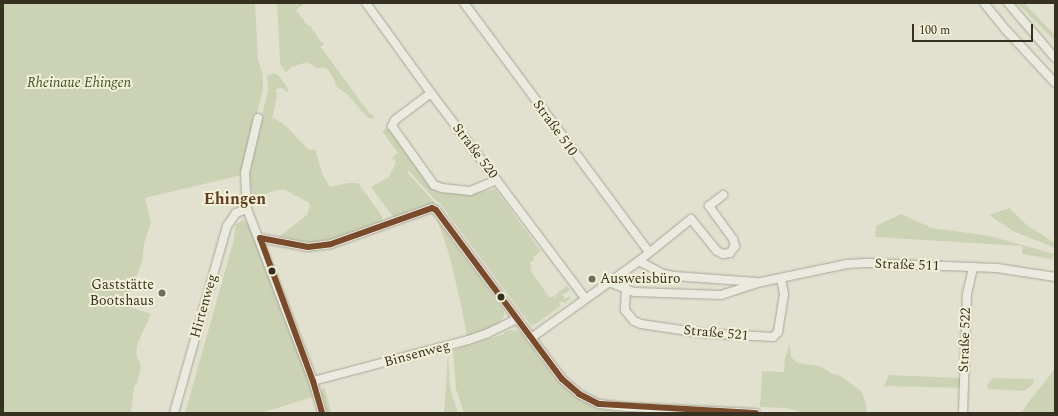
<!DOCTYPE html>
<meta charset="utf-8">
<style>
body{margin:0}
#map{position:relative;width:1058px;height:416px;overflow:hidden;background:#e2e1d0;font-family:Spectral,serif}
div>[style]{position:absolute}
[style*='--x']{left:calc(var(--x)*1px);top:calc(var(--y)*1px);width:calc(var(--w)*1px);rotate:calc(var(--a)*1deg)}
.green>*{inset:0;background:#ccd3b4}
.roads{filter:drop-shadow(0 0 1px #a8a698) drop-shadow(0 0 1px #a8a698)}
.street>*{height:8px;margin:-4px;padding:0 4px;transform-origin:4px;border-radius:4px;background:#ebeae0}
.bus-1>*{height:6px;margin:-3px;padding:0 3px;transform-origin:3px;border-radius:3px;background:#7a4b2a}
.dots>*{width:11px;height:11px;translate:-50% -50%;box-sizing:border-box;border:2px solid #f2f0d7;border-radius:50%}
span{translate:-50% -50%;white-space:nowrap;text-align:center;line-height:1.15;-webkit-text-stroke:4px #f2f0d7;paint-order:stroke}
.park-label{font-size:14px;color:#3f5129;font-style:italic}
.street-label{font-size:14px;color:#363021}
.poi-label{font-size:14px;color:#363021}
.left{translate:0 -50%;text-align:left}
.right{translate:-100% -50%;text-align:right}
.quarter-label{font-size:16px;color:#5f3d24;font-weight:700}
.frame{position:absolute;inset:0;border:4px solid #363021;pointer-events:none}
.scale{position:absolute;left:912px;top:24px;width:121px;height:18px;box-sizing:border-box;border:2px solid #363021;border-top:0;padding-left:5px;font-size:12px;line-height:14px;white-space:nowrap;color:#363021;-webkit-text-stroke:3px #f2f0d7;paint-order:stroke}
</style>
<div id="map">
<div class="green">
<div style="clip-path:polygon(3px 3px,255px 3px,258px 60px,263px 75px,263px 90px,242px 175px,145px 198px,151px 222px,144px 244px,142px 262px,125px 305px,151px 314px,137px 345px,136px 355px,141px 366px,138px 381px,134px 387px,131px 413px,3px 413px)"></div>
<div style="clip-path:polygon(277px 3px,305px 3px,296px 10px,308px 26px,310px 25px,321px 42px,322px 41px,324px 44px,321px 47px,331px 61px,370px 114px,373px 115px,373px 117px,376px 117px,371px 119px,367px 117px,348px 95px,337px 87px,331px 74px,326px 68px,317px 68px,307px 62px,292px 67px,286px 72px,280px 64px)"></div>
<div style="clip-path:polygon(1017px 3px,1024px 3px,1055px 35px,1055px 41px)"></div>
<div style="clip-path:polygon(275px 73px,279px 76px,289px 90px,287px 92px,282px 88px,276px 89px,277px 95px,273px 117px,271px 120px,274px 118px,286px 126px,309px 150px,315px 150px,323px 175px,330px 187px,348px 183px,358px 183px,382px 216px,382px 222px,342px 237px,317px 242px,300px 241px,280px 236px,307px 215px,310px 207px,309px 203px,285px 190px,278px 190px,252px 198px,249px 167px,268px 91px,267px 76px)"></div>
<div style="clip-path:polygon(389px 127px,439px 190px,469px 194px,497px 189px,496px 190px,542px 253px,540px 252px,533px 257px,534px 259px,530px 263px,532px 269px,530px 270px,550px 298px,553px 296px,555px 298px,557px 297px,555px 295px,567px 286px,570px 290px,562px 295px,565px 299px,570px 296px,570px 299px,564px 303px,561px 301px,559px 303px,561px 306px,534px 325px,530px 324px,439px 202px,436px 201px,409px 171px,407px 172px,435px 203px,394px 218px,371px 187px,389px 177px,394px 167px,396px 162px,392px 158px,398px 153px,382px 131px)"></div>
<div style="clip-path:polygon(1009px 208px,1028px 226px,1055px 243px,1055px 248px,1013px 231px,989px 215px)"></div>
<div style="clip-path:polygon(901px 214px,932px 228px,990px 236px,1054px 254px,1052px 259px,1022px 254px,1023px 246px,875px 237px,876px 226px)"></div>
<div style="clip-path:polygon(437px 219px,504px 311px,504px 316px,497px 325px,467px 336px,462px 309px,449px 254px)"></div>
<div style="clip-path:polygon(244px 220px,249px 224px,307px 376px,313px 397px,261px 413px,185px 413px,233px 243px,236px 224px)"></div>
<div style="clip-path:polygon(510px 330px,518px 331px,523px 335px,554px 377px,575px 396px,591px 405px,608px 410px,641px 413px,464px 413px,456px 389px,453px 350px,504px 334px,504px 332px)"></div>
<div style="clip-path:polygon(790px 343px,791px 357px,797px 363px,820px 366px,831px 373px,841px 376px,861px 391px,866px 403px,866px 410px,869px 413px,805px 413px,786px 408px,760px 407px,762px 371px,784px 372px,785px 358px)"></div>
<div style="clip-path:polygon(448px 353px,450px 388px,458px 413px,444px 413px)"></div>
<div style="clip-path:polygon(1055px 369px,1055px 413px,1021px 413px,1031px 399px)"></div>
<div style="clip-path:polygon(889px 375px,960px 378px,960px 388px,884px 386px)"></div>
<div style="clip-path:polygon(993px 378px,1032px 379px,1035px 379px,1032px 385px,1024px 391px,988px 389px,987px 385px)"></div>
<div style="clip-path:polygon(324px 386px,331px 413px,326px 413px,321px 393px)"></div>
</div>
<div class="roads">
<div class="street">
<div style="--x:366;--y:3;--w:111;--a:54.2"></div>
<div style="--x:431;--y:93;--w:256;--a:53.1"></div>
<div style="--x:464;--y:3;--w:310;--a:53.4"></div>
<div style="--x:984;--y:3;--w:35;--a:51"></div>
<div style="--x:1006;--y:30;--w:72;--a:47.2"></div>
<div style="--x:1008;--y:3;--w:72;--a:49.5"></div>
<div style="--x:431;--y:93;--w:45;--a:143.1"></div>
<div style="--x:395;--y:120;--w:7;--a:117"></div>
<div style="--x:392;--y:126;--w:72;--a:54.6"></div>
<div style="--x:434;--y:185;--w:9;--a:21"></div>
<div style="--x:442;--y:188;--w:28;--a:6"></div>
<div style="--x:470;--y:191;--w:29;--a:-22"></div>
<div style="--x:258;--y:118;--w:57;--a:103.3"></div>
<div style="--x:245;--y:173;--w:36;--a:87"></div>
<div style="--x:247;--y:209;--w:184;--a:69"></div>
<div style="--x:313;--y:381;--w:33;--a:74"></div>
<div style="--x:260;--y:238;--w:49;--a:10.6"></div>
<div style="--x:308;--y:247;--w:23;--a:-7"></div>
<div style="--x:331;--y:244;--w:107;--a:-19.6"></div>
<div style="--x:432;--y:208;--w:4;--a:27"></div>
<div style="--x:436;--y:210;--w:211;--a:53.3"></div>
<div style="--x:562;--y:379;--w:23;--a:41"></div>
<div style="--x:579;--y:394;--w:22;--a:27"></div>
<div style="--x:599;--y:404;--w:28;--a:6"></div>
<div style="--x:627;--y:407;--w:129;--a:2.7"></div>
<div style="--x:639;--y:261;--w:27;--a:28"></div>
<div style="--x:663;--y:274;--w:11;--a:10"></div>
<div style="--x:674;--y:276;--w:82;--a:4.2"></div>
<div style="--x:609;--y:282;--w:27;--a:22"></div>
<div style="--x:634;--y:292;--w:87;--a:2"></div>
<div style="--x:721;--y:295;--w:42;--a:-18"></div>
<div style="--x:761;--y:282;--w:88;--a:-11.8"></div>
<div style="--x:847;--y:264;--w:22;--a:-3"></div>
<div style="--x:869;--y:263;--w:128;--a:2.2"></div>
<div style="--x:997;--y:268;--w:59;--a:8.8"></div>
<div style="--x:626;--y:288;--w:22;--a:93"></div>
<div style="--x:625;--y:310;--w:14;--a:51"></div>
<div style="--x:634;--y:321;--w:8;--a:23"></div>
<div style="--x:641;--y:324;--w:61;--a:8.5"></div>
<div style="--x:701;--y:333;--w:72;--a:3.2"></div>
<div style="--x:773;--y:337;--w:7;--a:-45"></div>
<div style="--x:778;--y:332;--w:38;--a:-81"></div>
<div style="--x:784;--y:294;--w:16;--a:-101"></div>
<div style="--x:531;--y:338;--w:133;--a:-35.5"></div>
<div style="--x:639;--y:261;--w:67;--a:-38.9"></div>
<div style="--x:691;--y:219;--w:41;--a:50.9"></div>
<div style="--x:717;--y:251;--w:7;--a:27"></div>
<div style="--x:723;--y:254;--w:7;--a:-8"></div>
<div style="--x:730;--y:253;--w:9;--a:-54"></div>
<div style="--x:735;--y:246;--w:7;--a:-106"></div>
<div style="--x:733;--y:239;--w:41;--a:-126"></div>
<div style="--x:709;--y:206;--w:18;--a:-38"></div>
<div style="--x:313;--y:381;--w:160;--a:-14.8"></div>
<div style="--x:468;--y:340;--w:21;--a:-19"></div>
<div style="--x:488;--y:333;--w:32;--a:-26"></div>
<div style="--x:174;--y:413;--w:194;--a:-74.2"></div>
<div style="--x:227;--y:226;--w:16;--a:-55"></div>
<div style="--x:236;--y:213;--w:12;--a:-20"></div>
<div style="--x:963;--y:413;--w:119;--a:-88.1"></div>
<div style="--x:967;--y:294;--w:28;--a:-77"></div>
</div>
</div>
<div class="bus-1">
<div style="--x:260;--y:238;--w:49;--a:10.6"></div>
<div style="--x:308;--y:247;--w:23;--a:-7"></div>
<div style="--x:331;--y:244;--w:107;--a:-19.6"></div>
<div style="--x:432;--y:208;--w:4;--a:27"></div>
<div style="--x:436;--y:210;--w:211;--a:53.3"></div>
<div style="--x:562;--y:379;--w:23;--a:41"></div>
<div style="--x:579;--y:394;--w:22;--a:27"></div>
<div style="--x:599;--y:404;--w:157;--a:3.3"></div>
<div style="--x:260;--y:238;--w:153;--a:69.7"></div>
<div style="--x:313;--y:381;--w:33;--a:74"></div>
</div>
<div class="dots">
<div style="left:272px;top:271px;background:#363021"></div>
<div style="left:592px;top:279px;background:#726e5e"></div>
<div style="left:162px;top:293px;background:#726e5e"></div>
<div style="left:501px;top:297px;background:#363021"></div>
</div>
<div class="park-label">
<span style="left:79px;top:83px">Rheinaue Ehingen</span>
</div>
<div class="street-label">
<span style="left:555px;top:128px;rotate:54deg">Straße 510</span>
<span style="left:475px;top:151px;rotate:53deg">Straße 520</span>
<span style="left:907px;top:265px;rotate:2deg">Straße 511</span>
<span style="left:204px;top:306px;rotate:-74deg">Hirtenweg</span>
<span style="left:716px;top:333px;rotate:5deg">Straße 521</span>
<span style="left:965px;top:340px;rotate:-88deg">Straße 522</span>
<span style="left:417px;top:354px;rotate:-15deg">Binsenweg</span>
</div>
<div class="poi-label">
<span class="left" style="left:600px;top:279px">Ausweisbüro</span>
<span class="right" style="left:154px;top:293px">Gaststätte<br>Bootshaus</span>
</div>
<div class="quarter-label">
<span style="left:235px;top:199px">Ehingen</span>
</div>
<div class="frame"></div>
<div class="scale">100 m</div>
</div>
